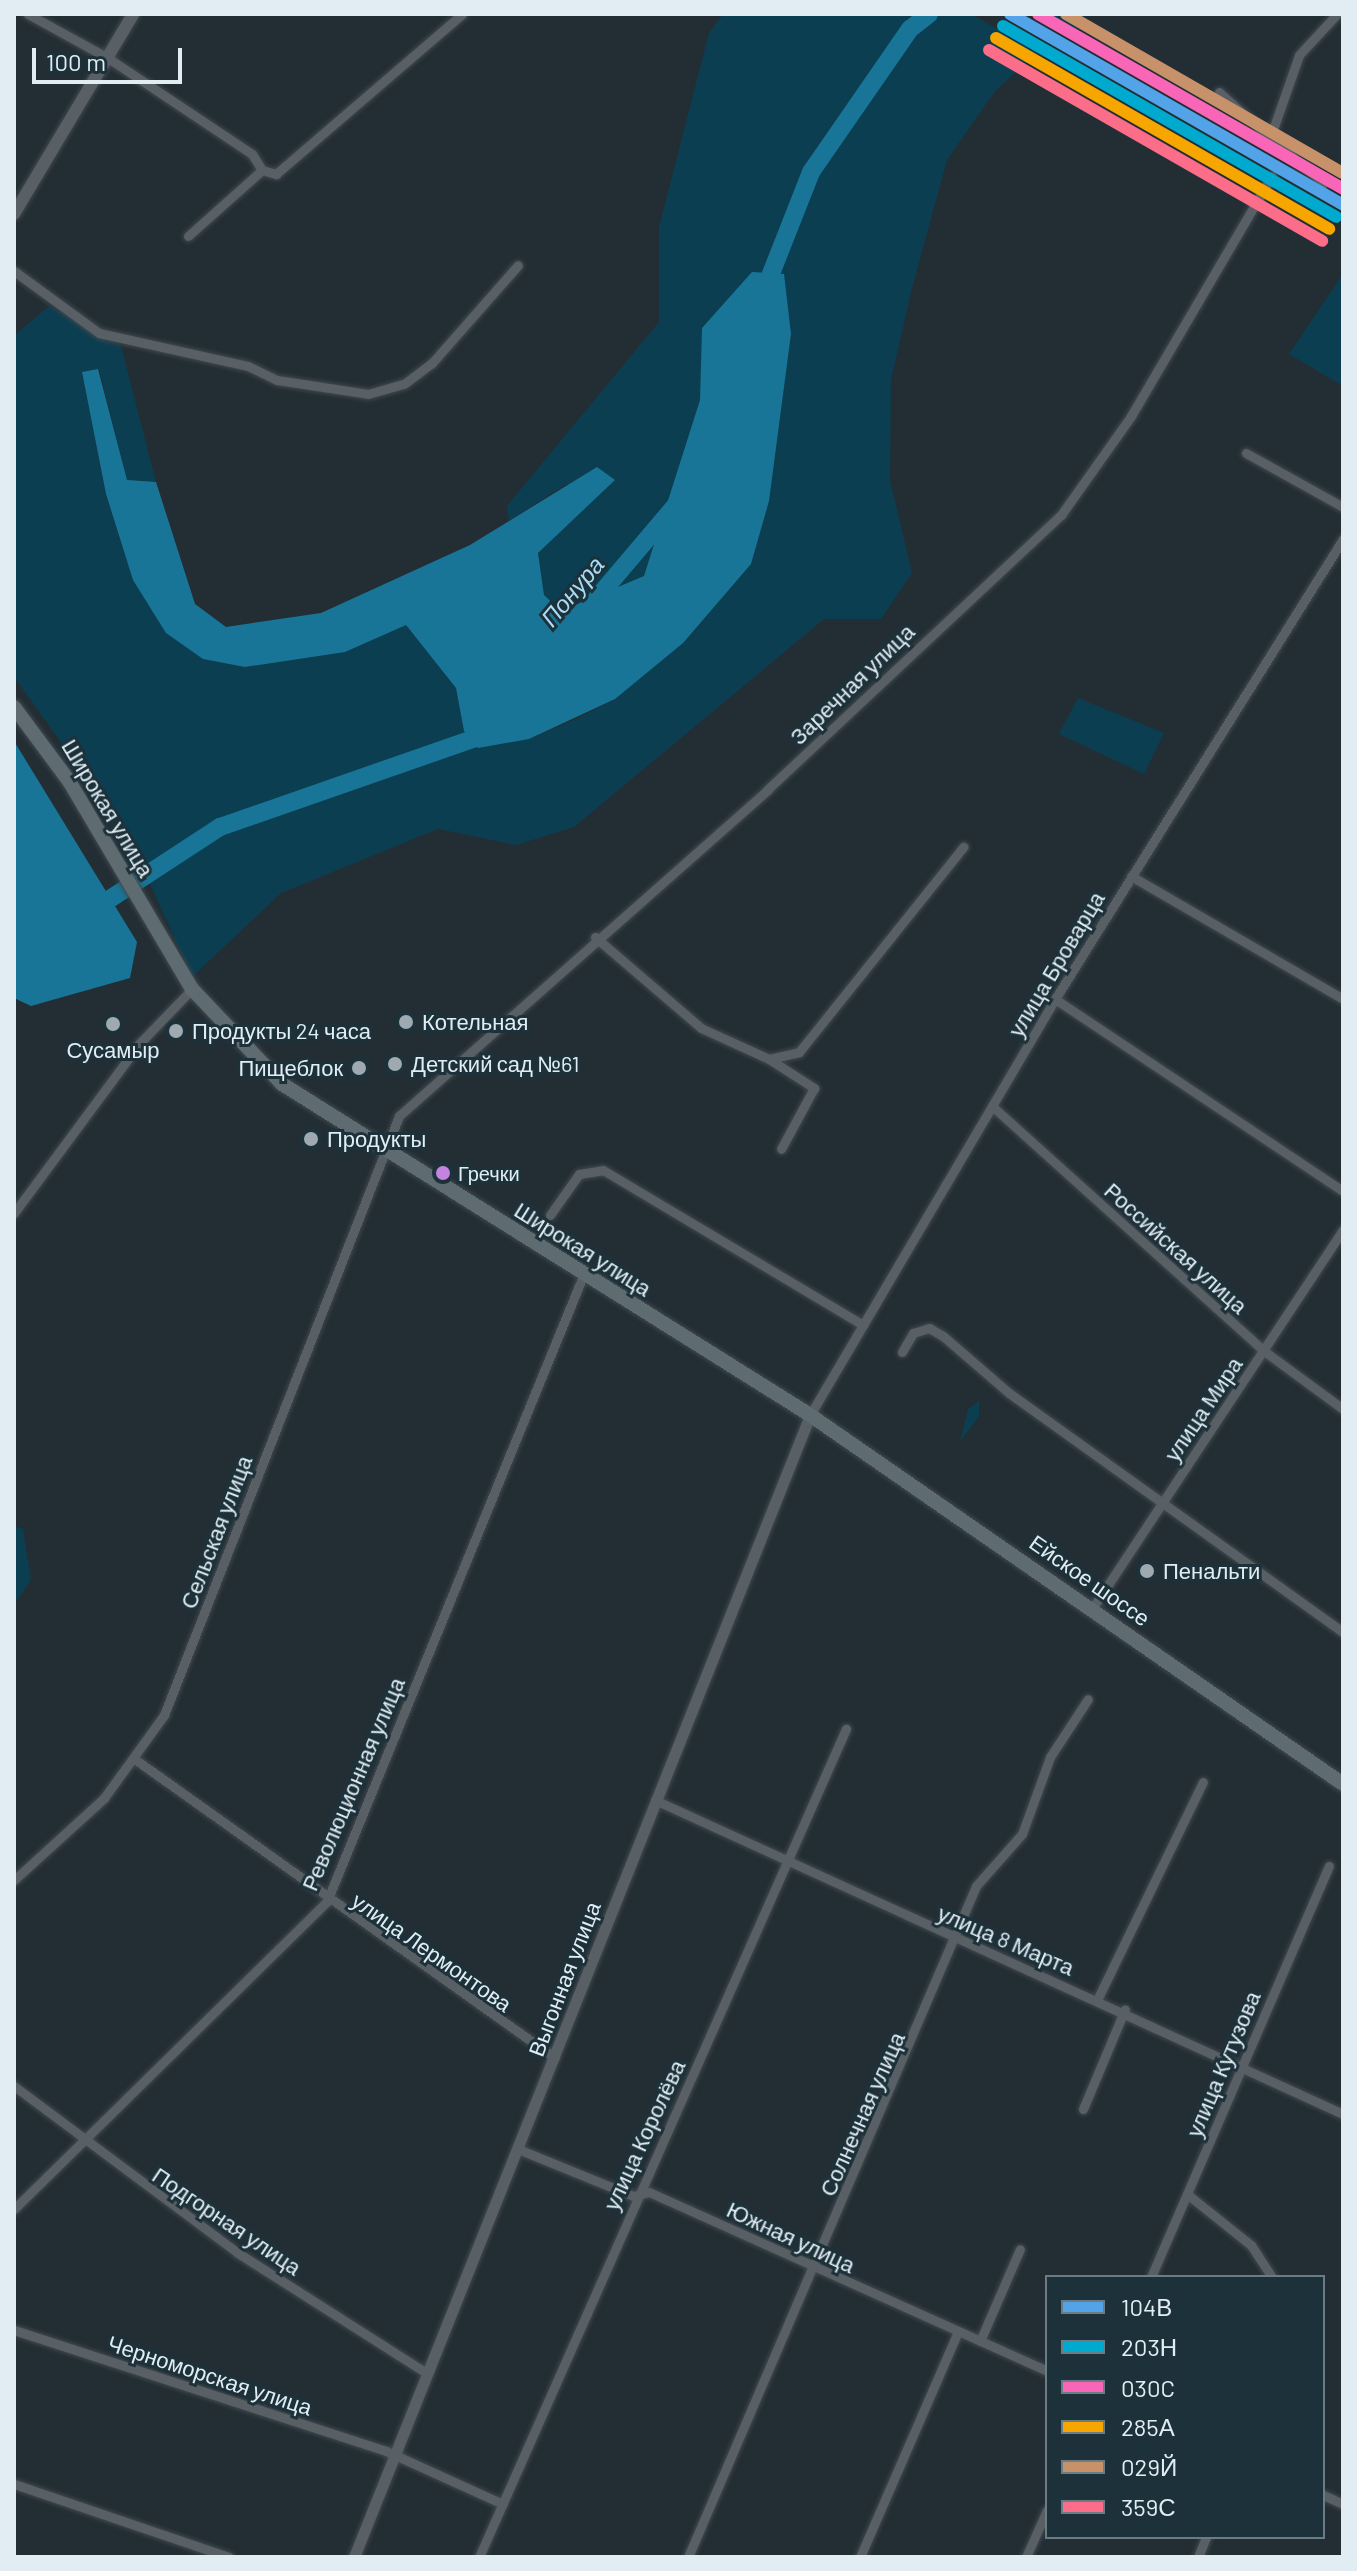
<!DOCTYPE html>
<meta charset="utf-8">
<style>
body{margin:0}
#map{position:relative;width:1357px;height:2571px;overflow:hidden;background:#232e34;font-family:Barlow,sans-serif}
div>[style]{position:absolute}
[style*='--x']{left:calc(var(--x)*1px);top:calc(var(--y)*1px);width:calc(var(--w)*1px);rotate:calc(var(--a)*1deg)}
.green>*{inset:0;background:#0c3e51}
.water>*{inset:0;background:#197597}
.river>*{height:18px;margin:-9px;padding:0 9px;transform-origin:9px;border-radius:9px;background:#197597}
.roads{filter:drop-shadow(0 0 2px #40494e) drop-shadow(0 0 2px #40494e)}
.minor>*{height:9px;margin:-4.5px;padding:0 4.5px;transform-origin:4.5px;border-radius:4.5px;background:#596065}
.tertiary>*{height:11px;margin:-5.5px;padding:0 5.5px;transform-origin:5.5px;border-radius:5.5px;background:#596065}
.secondary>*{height:12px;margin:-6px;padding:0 6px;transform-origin:6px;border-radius:6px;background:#596065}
.primary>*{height:14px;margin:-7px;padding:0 7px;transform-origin:7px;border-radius:7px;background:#5e6b71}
.rail-1>*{height:12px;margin:-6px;padding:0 6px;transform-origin:6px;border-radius:6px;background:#53a3e8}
.rail-2>*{height:12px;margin:-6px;padding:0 6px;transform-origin:6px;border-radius:6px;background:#00a9ce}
.rail-3>*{height:12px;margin:-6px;padding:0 6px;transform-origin:6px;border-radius:6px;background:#fa66b7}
.rail-4>*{height:12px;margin:-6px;padding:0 6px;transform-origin:6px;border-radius:6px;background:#f7a600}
.rail-5>*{height:12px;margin:-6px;padding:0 6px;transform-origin:6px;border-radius:6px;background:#c7916a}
.rail-6>*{height:12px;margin:-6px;padding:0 6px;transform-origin:6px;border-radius:6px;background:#fb6d88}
.dots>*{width:22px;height:22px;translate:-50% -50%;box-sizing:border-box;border:4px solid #1d313a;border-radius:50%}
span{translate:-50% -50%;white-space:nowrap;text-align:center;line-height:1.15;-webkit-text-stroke:6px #1d313a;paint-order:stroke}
.bus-label{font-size:20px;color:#e1edf3}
.left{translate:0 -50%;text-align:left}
.street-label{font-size:22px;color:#e1edf3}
.poi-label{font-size:22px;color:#e1edf3}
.right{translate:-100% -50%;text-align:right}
.water-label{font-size:24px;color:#a8dbf4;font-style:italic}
.frame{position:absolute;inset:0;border:16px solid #e1edf3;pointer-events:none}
.legend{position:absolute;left:1045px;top:2275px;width:280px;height:264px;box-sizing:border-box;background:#1d313a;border:2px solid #6b7c84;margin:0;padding:10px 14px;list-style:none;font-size:24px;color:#e1edf3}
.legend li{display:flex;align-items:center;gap:16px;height:40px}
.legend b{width:40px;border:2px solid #6b7c84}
.scale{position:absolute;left:32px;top:48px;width:150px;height:36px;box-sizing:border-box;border:4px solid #e1edf3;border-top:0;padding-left:10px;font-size:24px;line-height:28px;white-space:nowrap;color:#e1edf3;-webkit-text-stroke:6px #1d313a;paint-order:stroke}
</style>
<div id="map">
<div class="green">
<div style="clip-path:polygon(723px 14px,971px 14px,1038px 52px,995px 91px,947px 160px,912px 288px,891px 380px,890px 480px,912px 573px,881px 619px,824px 619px,574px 827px,516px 845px,438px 829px,281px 893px,192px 977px,127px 833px,14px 677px,14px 336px,49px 306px,121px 346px,156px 482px,127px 481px,99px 369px,82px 373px,106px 494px,133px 580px,245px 667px,345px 652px,405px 624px,456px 688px,464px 731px,529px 739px,578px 718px,615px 699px,751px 564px,769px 501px,791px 334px,702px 365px,700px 400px,645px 576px,561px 611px,544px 595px,538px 553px,615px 480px,565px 485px,509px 521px,507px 506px,659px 322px,659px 227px,709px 33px)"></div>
<div style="clip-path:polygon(1031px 14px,1086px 14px,1074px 37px)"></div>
<div style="clip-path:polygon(1343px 274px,1343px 386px,1289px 354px)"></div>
<div style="clip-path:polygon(1078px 698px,1164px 733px,1144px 774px,1059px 734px)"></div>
<div style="clip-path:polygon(979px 1401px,979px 1416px,960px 1442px,968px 1409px)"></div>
<div style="clip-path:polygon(14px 1526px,23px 1529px,31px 1580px,14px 1604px)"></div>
</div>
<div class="water">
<div style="clip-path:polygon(752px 272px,784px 274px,791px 334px,769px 501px,751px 564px,683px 643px,615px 699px,529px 739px,478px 748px,464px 731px,456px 688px,406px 625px,345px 652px,245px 667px,203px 659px,166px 633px,133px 580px,106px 494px,82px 372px,98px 369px,127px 480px,156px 482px,195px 604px,226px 627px,321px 613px,470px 545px,597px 467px,615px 480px,538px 553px,544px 595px,561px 611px,644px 576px,700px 400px,702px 328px)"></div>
<div style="clip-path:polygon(14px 741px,137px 942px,130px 978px,31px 1006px,14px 998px)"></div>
</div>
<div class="river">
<div style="--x:763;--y:294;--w:131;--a:-68.5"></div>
<div style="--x:811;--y:172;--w:174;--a:-55.3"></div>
<div style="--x:910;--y:29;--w:24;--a:-38"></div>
<div style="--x:586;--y:611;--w:139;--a:-49.7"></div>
<div style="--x:96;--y:908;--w:148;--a:-33.2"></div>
<div style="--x:220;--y:827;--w:276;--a:-19.2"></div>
<div style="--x:481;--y:736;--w:14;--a:-51"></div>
</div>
<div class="roads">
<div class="minor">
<div style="--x:28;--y:14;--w:91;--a:28.8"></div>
<div style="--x:108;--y:58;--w:173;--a:33.7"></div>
<div style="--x:252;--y:154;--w:19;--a:58"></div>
<div style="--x:1219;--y:92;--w:69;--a:42"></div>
<div style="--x:1324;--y:183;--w:70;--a:-140.2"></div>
<div style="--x:1270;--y:138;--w:88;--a:-70.7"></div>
<div style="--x:1299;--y:55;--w:56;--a:-47.2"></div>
<div style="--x:188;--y:236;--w:99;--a:-41.7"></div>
<div style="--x:262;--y:170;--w:15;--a:16"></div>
<div style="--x:276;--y:174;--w:245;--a:-40.7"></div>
<div style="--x:14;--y:271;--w:105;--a:36.1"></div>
<div style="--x:99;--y:333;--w:153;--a:12.5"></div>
<div style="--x:248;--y:366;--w:32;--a:26"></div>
<div style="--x:277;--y:380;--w:92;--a:8.7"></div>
<div style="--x:368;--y:394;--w:37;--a:-16"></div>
<div style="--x:404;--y:384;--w:35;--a:-37"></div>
<div style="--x:432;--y:363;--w:130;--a:-48.7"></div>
<div style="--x:1246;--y:453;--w:111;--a:29.1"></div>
<div style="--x:1131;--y:876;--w:245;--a:30.1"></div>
<div style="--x:595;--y:937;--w:140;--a:40.6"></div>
<div style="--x:701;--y:1028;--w:75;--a:24.5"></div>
<div style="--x:769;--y:1059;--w:31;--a:-13"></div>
<div style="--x:799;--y:1052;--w:263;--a:-51.3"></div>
<div style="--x:1055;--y:999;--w:346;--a:33.7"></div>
<div style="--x:769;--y:1059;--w:54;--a:32.8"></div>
<div style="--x:814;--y:1088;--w:69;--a:118.4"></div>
<div style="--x:992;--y:1106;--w:366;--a:42"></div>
<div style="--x:1264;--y:1351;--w:98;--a:36.3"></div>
<div style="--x:14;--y:1213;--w:210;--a:-53.5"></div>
<div style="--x:139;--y:1044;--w:76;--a:-46.1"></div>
<div style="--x:550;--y:1215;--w:50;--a:-54.7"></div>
<div style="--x:579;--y:1174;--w:24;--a:-9"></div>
<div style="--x:603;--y:1170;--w:303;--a:30.8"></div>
<div style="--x:902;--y:1352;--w:22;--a:-60"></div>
<div style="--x:913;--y:1333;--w:17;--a:-17"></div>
<div style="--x:929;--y:1328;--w:16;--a:30"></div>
<div style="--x:943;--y:1336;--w:87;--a:40.8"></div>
<div style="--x:1009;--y:1393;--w:411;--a:35.6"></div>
<div style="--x:810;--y:1415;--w:483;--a:-59.5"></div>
<div style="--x:1055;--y:999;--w:543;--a:-57.95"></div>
<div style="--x:1092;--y:1609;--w:455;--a:-56.5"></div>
<div style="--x:136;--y:1760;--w:514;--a:35.42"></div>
<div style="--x:655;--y:1800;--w:756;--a:24.53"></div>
<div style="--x:14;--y:1880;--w:122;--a:-42.3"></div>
<div style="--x:104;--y:1798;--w:102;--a:-54.1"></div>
<div style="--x:164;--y:1715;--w:643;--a:-68.58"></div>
<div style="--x:399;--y:1116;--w:492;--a:-41.5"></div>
<div style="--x:767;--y:790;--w:403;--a:-43.1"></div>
<div style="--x:1061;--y:515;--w:121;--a:-54.7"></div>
<div style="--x:1131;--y:416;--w:278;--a:-59.6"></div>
<div style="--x:1098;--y:1998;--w:240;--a:-64.1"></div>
<div style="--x:14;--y:2086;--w:279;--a:36.7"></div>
<div style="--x:238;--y:2253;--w:225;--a:32.5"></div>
<div style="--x:1083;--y:2109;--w:108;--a:-67.2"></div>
<div style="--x:518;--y:2149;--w:124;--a:22.2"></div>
<div style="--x:633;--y:2196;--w:16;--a:-14"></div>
<div style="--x:649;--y:2192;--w:436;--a:24.2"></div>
<div style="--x:1187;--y:2194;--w:82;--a:38.6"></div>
<div style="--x:1251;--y:2245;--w:38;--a:57"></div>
<div style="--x:14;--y:2209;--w:439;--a:-44.5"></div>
<div style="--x:327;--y:1901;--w:675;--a:-67.73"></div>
<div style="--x:1151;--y:2277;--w:448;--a:-66.6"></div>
<div style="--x:14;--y:2330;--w:391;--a:18"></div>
<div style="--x:386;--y:2451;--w:128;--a:24.4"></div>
<div style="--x:980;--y:2341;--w:100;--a:-66.5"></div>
<div style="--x:14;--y:2484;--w:227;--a:18.8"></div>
<div style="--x:1323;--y:2495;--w:22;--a:24"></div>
<div style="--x:479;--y:2557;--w:906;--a:-66.1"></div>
<div style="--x:688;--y:2557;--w:730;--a:-66.77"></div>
<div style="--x:976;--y:1886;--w:69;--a:-48.5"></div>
<div style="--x:1022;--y:1834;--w:82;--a:-70"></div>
<div style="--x:1050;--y:1757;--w:69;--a:-56.8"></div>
<div style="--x:860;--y:2557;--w:245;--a:-66.5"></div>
<div style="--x:1026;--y:2557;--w:51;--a:-65.9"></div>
<div style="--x:1198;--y:2557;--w:22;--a:-68"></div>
</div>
<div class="tertiary">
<div style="--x:354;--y:2557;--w:1230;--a:-68.23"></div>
</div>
<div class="secondary">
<div style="--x:14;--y:214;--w:233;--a:-59.2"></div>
</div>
<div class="primary">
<div style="--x:14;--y:707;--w:92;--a:53.4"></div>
<div style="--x:69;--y:781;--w:242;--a:59.4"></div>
<div style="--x:192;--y:989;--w:131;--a:46.5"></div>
<div style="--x:282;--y:1084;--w:623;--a:32.08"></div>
<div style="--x:810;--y:1415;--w:648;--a:34.7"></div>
</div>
</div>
<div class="rail-1">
<div style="--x:1010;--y:14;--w:384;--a:29.8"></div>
</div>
<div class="rail-2">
<div style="--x:1003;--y:26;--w:384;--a:29.8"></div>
</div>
<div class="rail-3">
<div style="--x:1038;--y:14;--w:352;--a:29.8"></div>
</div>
<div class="rail-4">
<div style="--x:996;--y:38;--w:384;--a:29.8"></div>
</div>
<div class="rail-5">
<div style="--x:1066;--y:14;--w:319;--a:29.9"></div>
</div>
<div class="rail-6">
<div style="--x:989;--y:50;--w:384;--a:29.8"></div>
</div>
<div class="dots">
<div style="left:406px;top:1022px;background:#9eaab0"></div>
<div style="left:113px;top:1024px;background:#9eaab0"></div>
<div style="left:176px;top:1031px;background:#9eaab0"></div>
<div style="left:395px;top:1064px;background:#9eaab0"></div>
<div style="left:359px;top:1068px;background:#9eaab0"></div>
<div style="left:311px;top:1139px;background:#9eaab0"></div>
<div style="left:443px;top:1173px;background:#c483df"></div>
<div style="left:1147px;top:1571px;background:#9eaab0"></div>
</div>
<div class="bus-label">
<span class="left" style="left:458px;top:1173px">Гречки</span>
</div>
<div class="street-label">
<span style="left:852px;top:684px;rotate:-44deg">Заречная улица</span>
<span style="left:108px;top:808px;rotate:59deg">Широкая улица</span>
<span style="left:1056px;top:964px;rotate:-59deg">улица Броварца</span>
<span style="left:1176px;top:1248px;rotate:42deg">Российская улица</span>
<span style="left:583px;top:1249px;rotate:32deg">Широкая улица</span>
<span style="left:1203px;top:1409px;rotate:-56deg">улица Мира</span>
<span style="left:216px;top:1532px;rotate:-69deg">Сельская улица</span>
<span style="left:1090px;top:1580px;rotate:35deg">Ейское шоссе</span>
<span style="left:353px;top:1784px;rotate:-67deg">Революционная улица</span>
<span style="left:1006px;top:1940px;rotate:23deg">улица 8 Марта</span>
<span style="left:432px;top:1952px;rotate:35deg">улица Лермонтова</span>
<span style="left:564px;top:1979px;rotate:-69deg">Выгонная улица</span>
<span style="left:1223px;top:2064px;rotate:-67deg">улица Кутузова</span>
<span style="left:862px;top:2114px;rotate:-66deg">Солнечная улица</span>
<span style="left:644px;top:2135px;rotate:-65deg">улица Королёва</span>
<span style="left:227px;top:2221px;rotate:34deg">Подгорная улица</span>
<span style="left:791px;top:2237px;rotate:25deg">Южная улица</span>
<span style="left:210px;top:2375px;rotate:18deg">Черноморская улица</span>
</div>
<div class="poi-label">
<span class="left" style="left:422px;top:1022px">Котельная</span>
<span class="left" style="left:192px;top:1031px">Продукты 24 часа</span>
<span style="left:113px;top:1050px">Сусамыр</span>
<span class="left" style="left:411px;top:1064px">Детский сад №61</span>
<span class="right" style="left:343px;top:1068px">Пищеблок</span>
<span class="left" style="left:327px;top:1139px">Продукты</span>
<span class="left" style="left:1163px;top:1571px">Пенальти</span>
</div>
<div class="water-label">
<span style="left:572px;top:591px;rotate:-50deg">Понура</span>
</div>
<div class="frame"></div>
<ul class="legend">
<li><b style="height:10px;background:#53a3e8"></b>104В</li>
<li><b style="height:10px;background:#00a9ce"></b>203Н</li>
<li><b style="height:10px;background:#fa66b7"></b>030C</li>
<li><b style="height:10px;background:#f7a600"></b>285А</li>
<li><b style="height:10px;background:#c7916a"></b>029Й</li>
<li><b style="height:10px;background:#fb6d88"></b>359С</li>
</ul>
<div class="scale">100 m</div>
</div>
